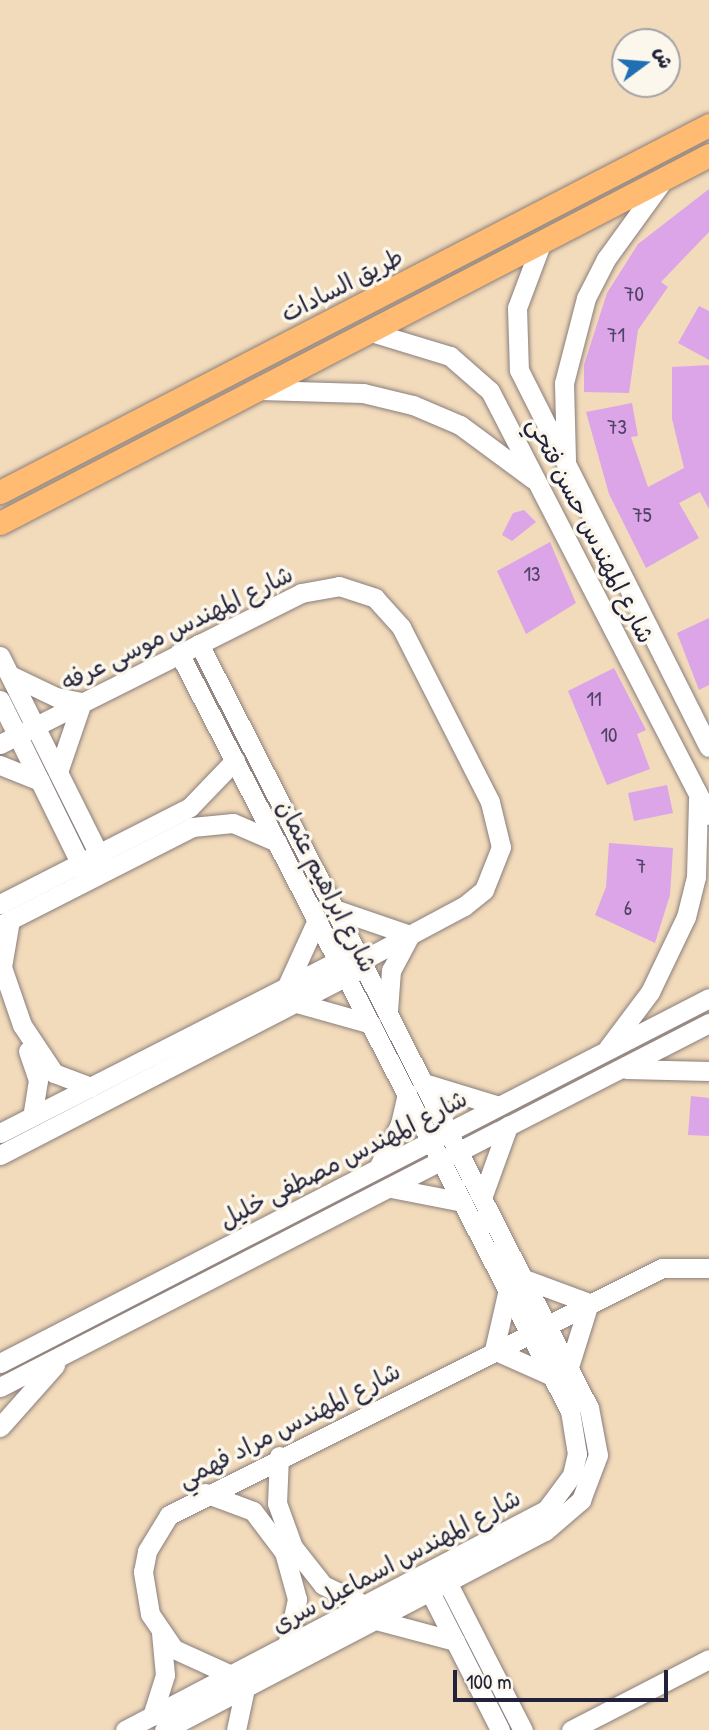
<!DOCTYPE html>
<meta charset="utf-8">
<style>
body{margin:0}
#map{position:relative;width:709px;height:1730px;overflow:hidden;background:#f2dbbb;font-family:"Patrick Hand","Playpen Sans Arabic",sans-serif}
div>[style]{position:absolute}
[style*='--x']{left:calc(var(--x)*1px);top:calc(var(--y)*1px);width:calc(var(--w)*1px);rotate:calc(var(--a)*1deg)}
.building>*{inset:0;background:#dba5e8}
.roads{filter:drop-shadow(0 0 2px #8a7e7b) drop-shadow(0 0 2px #8a7e7b)}
.minor>*{height:19px;margin:-9.5px;padding:0 9.5px;transform-origin:9.5px;border-radius:9.5px;background:#fff}
.major>*{height:23px;margin:-11.5px;padding:0 11.5px;transform-origin:11.5px;border-radius:11.5px;background:#ffbb71}
span{translate:-50% -50%;white-space:nowrap;text-align:center;line-height:1.15;-webkit-text-stroke:7px #fbf7ec;paint-order:stroke}
.number-label{font-size:21px;color:#504366}
.number-label span{-webkit-text-stroke-width:0}
.street-label{font-size:24px;color:#22223b}
.north{position:absolute;left:611px;top:28px;width:70px;height:70px;box-sizing:border-box;background:#fbf7ec;border:2px solid #a4a2a5;border-radius:50%;rotate:74deg;font-size:19px;font-weight:700;line-height:28px;text-align:center;color:#22223b}
.north::after{content:'';display:block;margin:auto;width:24px;height:32px;background:#1f6fb2;clip-path:polygon(50% 0,100% 100%,50% 72%,0 100%)}
.scale{position:absolute;left:453px;top:1670px;width:215px;height:32px;box-sizing:border-box;border:4px solid #22223b;border-top:0;padding-left:9px;font-size:21px;line-height:24px;white-space:nowrap;color:#22223b;-webkit-text-stroke:5px #fbf7ec;paint-order:stroke}
</style>
<div id="map">
<div class="building">
<div style="clip-path:polygon(709px 189px,709px 232px,661px 282px,668px 287px,638px 330px,629px 393px,584px 392px,584px 365px,607px 293px,638px 244px)"></div>
<div style="clip-path:polygon(699px 306px,709px 311px,709px 360px,678px 343px)"></div>
<div style="clip-path:polygon(709px 365px,709px 509px,700px 492px,679px 503px,699px 538px,646px 568px,609px 494px,586px 412px,632px 403px,638px 436px,631px 437px,648px 487px,684px 468px,672px 419px,672px 367px)"></div>
<div style="clip-path:polygon(524px 510px,536px 522px,512px 541px,502px 535px,513px 513px)"></div>
<div style="clip-path:polygon(550px 542px,576px 603px,526px 634px,497px 571px)"></div>
<div style="clip-path:polygon(709px 618px,709px 685px,699px 690px,677px 633px)"></div>
<div style="clip-path:polygon(614px 668px,646px 730px,637px 734px,650px 769px,607px 785px,568px 691px)"></div>
<div style="clip-path:polygon(667px 785px,673px 813px,634px 821px,628px 793px)"></div>
<div style="clip-path:polygon(609px 843px,673px 848px,670px 895px,655px 943px,595px 915px,606px 887px)"></div>
<div style="clip-path:polygon(691px 1096px,709px 1098px,709px 1136px,688px 1135px)"></div>
</div>
<div class="roads">
<div class="minor">
<div style="--x:541;--y:244;--w:68;--a:110.6"></div>
<div style="--x:517;--y:308;--w:62;--a:88.2"></div>
<div style="--x:519;--y:370;--w:422;--a:63.3"></div>
<div style="--x:371;--y:332;--w:83;--a:16.9"></div>
<div style="--x:450;--y:356;--w:53;--a:41.2"></div>
<div style="--x:490;--y:391;--w:477;--a:62.7"></div>
<div style="--x:260;--y:390;--w:103;--a:1.7"></div>
<div style="--x:363;--y:393;--w:51;--a:13.5"></div>
<div style="--x:413;--y:405;--w:51;--a:23.1"></div>
<div style="--x:460;--y:425;--w:91;--a:36.5"></div>
<div style="--x:566;--y:460;--w:77;--a:-91.5"></div>
<div style="--x:564;--y:383;--w:88;--a:-75.5"></div>
<div style="--x:586;--y:298;--w:44;--a:-62.9"></div>
<div style="--x:606;--y:259;--w:99;--a:-54.1"></div>
<div style="--x:0;--y:656;--w:231;--a:63.5"></div>
<div style="--x:10;--y:675;--w:51;--a:25.6"></div>
<div style="--x:56;--y:697;--w:26;--a:11"></div>
<div style="--x:82;--y:702;--w:74;--a:108.9"></div>
<div style="--x:0;--y:700;--w:195;--a:63.8"></div>
<div style="--x:0;--y:744;--w:337;--a:-26.6"></div>
<div style="--x:301;--y:593;--w:39;--a:-10"></div>
<div style="--x:339;--y:586;--w:38;--a:18"></div>
<div style="--x:375;--y:598;--w:39;--a:48"></div>
<div style="--x:401;--y:627;--w:196;--a:63"></div>
<div style="--x:490;--y:802;--w:46;--a:76.3"></div>
<div style="--x:501;--y:847;--w:46;--a:111.6"></div>
<div style="--x:484;--y:890;--w:26;--a:141"></div>
<div style="--x:464;--y:906;--w:117;--a:151.9"></div>
<div style="--x:0;--y:765;--w:43;--a:21.8"></div>
<div style="--x:0;--y:904;--w:213;--a:-27"></div>
<div style="--x:190;--y:807;--w:65;--a:-46.2"></div>
<div style="--x:337;--y:910;--w:77;--a:18.9"></div>
<div style="--x:410;--y:935;--w:40;--a:118"></div>
<div style="--x:391;--y:970;--w:41;--a:94.2"></div>
<div style="--x:10;--y:920;--w:48;--a:99.7"></div>
<div style="--x:2;--y:967;--w:61;--a:71"></div>
<div style="--x:22;--y:1025;--w:58;--a:56.3"></div>
<div style="--x:54;--y:1073;--w:39;--a:21"></div>
<div style="--x:0;--y:925;--w:216;--a:-27"></div>
<div style="--x:192;--y:827;--w:41;--a:-5.6"></div>
<div style="--x:233;--y:823;--w:48;--a:23.4"></div>
<div style="--x:286;--y:988;--w:75;--a:-65.5"></div>
<div style="--x:297;--y:1003;--w:77;--a:15.8"></div>
<div style="--x:608;--y:1048;--w:70;--a:-53.1"></div>
<div style="--x:650;--y:992;--w:83;--a:-64.4"></div>
<div style="--x:686;--y:917;--w:41;--a:-76"></div>
<div style="--x:696;--y:877;--w:79;--a:-88.5"></div>
<div style="--x:28;--y:1051;--w:31;--a:71"></div>
<div style="--x:38;--y:1080;--w:37;--a:99"></div>
<div style="--x:626;--y:1069;--w:83;--a:1.4"></div>
<div style="--x:424;--y:1083;--w:78;--a:17"></div>
<div style="--x:0;--y:1133;--w:392;--a:-27"></div>
<div style="--x:0;--y:1155;--w:402;--a:-27.3"></div>
<div style="--x:379;--y:1166;--w:47;--a:-63.4"></div>
<div style="--x:400;--y:1124;--w:32;--a:-77"></div>
<div style="--x:391;--y:1188;--w:73;--a:11"></div>
<div style="--x:482;--y:1198;--w:77;--a:-70.1"></div>
<div style="--x:524;--y:1279;--w:69;--a:20.3"></div>
<div style="--x:589;--y:1303;--w:67;--a:107.4"></div>
<div style="--x:508;--y:1289;--w:63;--a:102.9"></div>
<div style="--x:494;--y:1350;--w:64;--a:24.1"></div>
<div style="--x:0;--y:1363;--w:797;--a:-27.24"></div>
<div style="--x:0;--y:1387;--w:797;--a:-27.18"></div>
<div style="--x:0;--y:1427;--w:83;--a:-48.4"></div>
<div style="--x:279;--y:1456;--w:47;--a:92.4"></div>
<div style="--x:277;--y:1503;--w:47;--a:70"></div>
<div style="--x:293;--y:1547;--w:48;--a:51.7"></div>
<div style="--x:323;--y:1585;--w:47;--a:25.5"></div>
<div style="--x:205;--y:1493;--w:51;--a:20.6"></div>
<div style="--x:253;--y:1511;--w:51;--a:52.9"></div>
<div style="--x:284;--y:1552;--w:49;--a:74.5"></div>
<div style="--x:297;--y:1599;--w:48;--a:102"></div>
<div style="--x:442;--y:1572;--w:178;--a:62.9"></div>
<div style="--x:424;--y:1580;--w:168;--a:63.1"></div>
<div style="--x:376;--y:1620;--w:82;--a:14.9"></div>
<div style="--x:231;--y:1675;--w:63;--a:-155.5"></div>
<div style="--x:174;--y:1649;--w:42;--a:-124.4"></div>
<div style="--x:150;--y:1614;--w:43;--a:-99.5"></div>
<div style="--x:143;--y:1572;--w:21;--a:-79"></div>
<div style="--x:147;--y:1551;--w:42;--a:-58.6"></div>
<div style="--x:169;--y:1515;--w:551;--a:-26.61"></div>
<div style="--x:662;--y:1268;--w:47;--a:0"></div>
<div style="--x:152;--y:1716;--w:43;--a:-72.4"></div>
<div style="--x:165;--y:1675;--w:42;--a:-95.4"></div>
<div style="--x:125;--y:1730;--w:475;--a:-27.6"></div>
<div style="--x:546;--y:1510;--w:44;--a:-53.4"></div>
<div style="--x:572;--y:1475;--w:22;--a:-77"></div>
<div style="--x:577;--y:1454;--w:44;--a:-99.2"></div>
<div style="--x:570;--y:1411;--w:853;--a:-117.29"></div>
<div style="--x:164;--y:1730;--w:430;--a:-27.6"></div>
<div style="--x:545;--y:1531;--w:48;--a:-40.7"></div>
<div style="--x:581;--y:1500;--w:48;--a:-69.3"></div>
<div style="--x:598;--y:1455;--w:48;--a:-100.8"></div>
<div style="--x:589;--y:1408;--w:858;--a:-117.04"></div>
<div style="--x:236;--y:1730;--w:43;--a:-77.9"></div>
<div style="--x:571;--y:1730;--w:155;--a:-27.2"></div>
</div>
<div class="major">
<div style="--x:0;--y:492;--w:798;--a:-27.37"></div>
<div style="--x:0;--y:523;--w:799;--a:-27.43"></div>
</div>
</div>
<div class="number-label">
<span style="left:634px;top:294px">70</span>
<span style="left:616px;top:335px">71</span>
<span style="left:617px;top:427px">73</span>
<span style="left:642px;top:515px">75</span>
<span style="left:532px;top:574px">13</span>
<span style="left:594px;top:699px">11</span>
<span style="left:609px;top:735px">10</span>
<span style="left:641px;top:866px">7</span>
<span style="left:628px;top:908px">6</span>
</div>
<div class="street-label">
<span style="left:342px;top:285px;rotate:-27deg">طريق السادات</span>
<span style="left:591px;top:530px;rotate:63deg">شارع المهندس حسن فتحي</span>
<span style="left:177px;top:628px;rotate:-26deg">شارع المهندس موسى عرفه</span>
<span style="left:327px;top:886px;rotate:63deg">شارع ابراهيم عثمان</span>
<span style="left:343px;top:1159px;rotate:-27deg">شارع المهندس مصطفى خليل</span>
<span style="left:289px;top:1425px;rotate:-27deg">شارع المهندس مراد فهمي</span>
<span style="left:396px;top:1561px;rotate:-28deg">شارع المهندس اسماعيل سرى</span>
</div>
<div class="north">ش</div>
<div class="scale">100 m</div>
</div>
